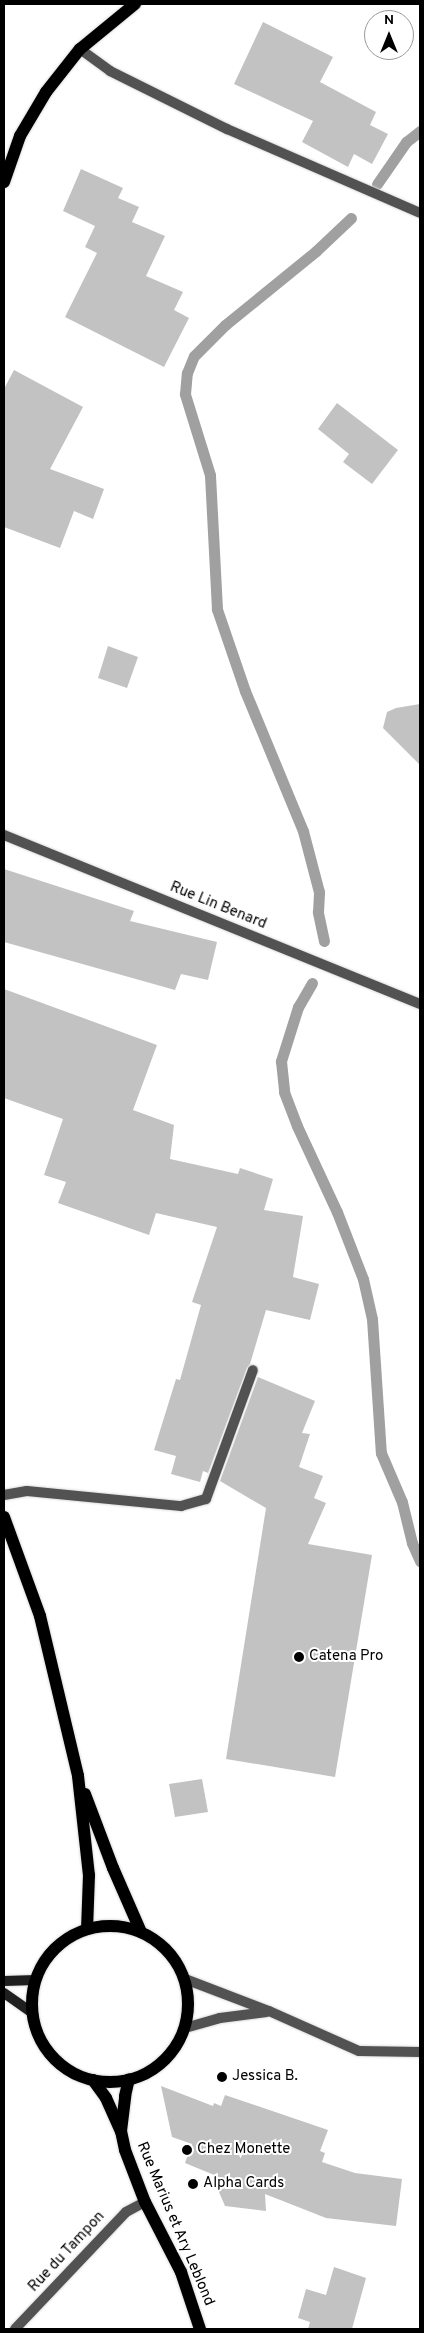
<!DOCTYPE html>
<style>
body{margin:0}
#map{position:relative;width:424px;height:2333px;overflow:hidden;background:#fff;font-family:Overpass,sans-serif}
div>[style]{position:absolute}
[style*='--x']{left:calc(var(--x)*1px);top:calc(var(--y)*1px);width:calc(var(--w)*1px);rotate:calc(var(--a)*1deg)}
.stream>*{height:11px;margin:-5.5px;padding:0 5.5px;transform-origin:5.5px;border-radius:5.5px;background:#a0a0a0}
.building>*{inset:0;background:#c2c2c2}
.roads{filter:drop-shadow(0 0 1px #dbdbdb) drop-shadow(0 0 1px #dbdbdb)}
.service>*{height:10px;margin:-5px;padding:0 5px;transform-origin:5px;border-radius:5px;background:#525252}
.minor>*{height:10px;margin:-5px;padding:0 5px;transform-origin:5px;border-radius:5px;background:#525252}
.tertiary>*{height:10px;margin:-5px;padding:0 5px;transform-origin:5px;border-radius:5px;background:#525252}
.secondary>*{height:10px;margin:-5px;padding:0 5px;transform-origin:5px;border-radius:5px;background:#1f1f1f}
.primary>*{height:12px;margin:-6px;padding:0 6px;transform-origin:6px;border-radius:6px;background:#000}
.primary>.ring{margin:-6px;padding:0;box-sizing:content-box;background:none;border:12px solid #000;border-radius:50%}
.dots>*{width:14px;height:14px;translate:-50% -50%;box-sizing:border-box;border:2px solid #fff;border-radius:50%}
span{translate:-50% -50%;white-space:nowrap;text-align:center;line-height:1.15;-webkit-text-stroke:4px #fff;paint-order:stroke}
.street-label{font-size:15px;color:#000}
.poi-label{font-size:15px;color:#000}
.left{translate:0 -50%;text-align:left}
.frame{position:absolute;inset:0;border:5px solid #000;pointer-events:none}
.north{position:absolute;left:364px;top:10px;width:50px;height:50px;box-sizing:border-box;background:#fff;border:1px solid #999;border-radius:50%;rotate:0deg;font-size:14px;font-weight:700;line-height:20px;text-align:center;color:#000}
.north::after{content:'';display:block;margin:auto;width:18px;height:22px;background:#000;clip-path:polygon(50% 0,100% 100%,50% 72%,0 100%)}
</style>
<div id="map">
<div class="stream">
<div style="--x:377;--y:184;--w:51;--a:-55.4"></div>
<div style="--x:406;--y:142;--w:18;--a:-38"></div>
<div style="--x:324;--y:941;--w:30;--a:-102"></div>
<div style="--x:318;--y:912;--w:20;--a:-87"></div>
<div style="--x:319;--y:892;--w:63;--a:-104.7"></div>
<div style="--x:303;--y:831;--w:152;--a:-112.5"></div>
<div style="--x:245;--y:691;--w:87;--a:-108.9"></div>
<div style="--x:217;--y:609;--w:134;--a:-93"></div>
<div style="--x:210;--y:475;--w:85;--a:-107.2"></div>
<div style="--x:185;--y:394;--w:21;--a:-85"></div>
<div style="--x:187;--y:373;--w:18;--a:-68"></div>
<div style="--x:194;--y:356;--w:44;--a:-45"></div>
<div style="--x:225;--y:325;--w:117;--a:-39.1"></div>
<div style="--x:316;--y:251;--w:48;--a:-43.3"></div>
<div style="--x:312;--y:983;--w:28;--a:120"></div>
<div style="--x:298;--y:1007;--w:57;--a:107.5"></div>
<div style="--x:281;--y:1061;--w:31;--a:84"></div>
<div style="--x:284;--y:1092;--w:36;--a:69"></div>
<div style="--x:297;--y:1126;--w:95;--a:65.1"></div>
<div style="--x:337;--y:1212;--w:72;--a:68.8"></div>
<div style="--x:363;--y:1279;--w:41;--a:77.3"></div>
<div style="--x:372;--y:1319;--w:134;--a:86.2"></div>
<div style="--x:381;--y:1453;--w:53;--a:66.8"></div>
<div style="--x:402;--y:1502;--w:42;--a:76.3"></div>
<div style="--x:412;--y:1543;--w:20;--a:66"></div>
</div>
<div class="building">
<div style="clip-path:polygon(263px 22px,333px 57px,320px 82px,376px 112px,370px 125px,388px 134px,372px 164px,354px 154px,348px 167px,302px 142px,313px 121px,234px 84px)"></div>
<div style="clip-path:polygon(81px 169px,123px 188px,118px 198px,139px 207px,132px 222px,165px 236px,146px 276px,183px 292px,174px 310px,189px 318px,164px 367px,65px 317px,97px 253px,85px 247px,95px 226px,63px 211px)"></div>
<div style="clip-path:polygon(14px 370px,83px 407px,50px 469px,104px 489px,93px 519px,74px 511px,60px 548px,4px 527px,4px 389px)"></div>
<div style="clip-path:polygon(337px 403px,398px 450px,372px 484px,343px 462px,349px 454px,318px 429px)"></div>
<div style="clip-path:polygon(108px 646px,138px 657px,127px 688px,98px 678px)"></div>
<div style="clip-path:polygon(420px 704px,420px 765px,383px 728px,387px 712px,396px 708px)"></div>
<div style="clip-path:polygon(4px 869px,134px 911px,130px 921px,217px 942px,208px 980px,181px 974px,175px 990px,4px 942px)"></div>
<div style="clip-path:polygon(4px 989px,157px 1045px,133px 1110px,174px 1125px,170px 1159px,238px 1174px,240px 1168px,273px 1179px,264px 1210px,303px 1216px,293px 1277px,319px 1284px,310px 1320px,266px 1310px,250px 1364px,247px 1368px,208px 1473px,203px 1471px,200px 1482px,171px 1474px,176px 1456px,154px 1450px,176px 1379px,180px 1380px,201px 1305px,192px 1302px,217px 1227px,156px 1213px,149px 1235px,58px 1203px,66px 1182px,44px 1175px,63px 1119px,4px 1098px)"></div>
<div style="clip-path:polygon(258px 1377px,315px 1401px,302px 1433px,310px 1434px,299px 1467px,323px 1476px,314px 1498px,326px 1503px,308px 1544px,372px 1555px,335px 1777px,226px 1759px,266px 1508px,220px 1481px)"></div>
<div style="clip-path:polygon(202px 1779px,208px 1812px,175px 1817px,169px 1784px)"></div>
<div style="clip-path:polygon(161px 2086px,213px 2106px,214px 2103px,221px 2106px,225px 2095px,328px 2130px,320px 2151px,325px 2153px,322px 2162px,355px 2173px,402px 2179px,396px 2226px,326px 2218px,265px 2194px,266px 2211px,225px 2206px,219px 2192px,219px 2177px,185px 2163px,192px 2144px,172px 2137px)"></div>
<div style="clip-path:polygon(334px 2267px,366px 2278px,352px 2329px,308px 2329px,310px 2322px,298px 2318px,306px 2289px,326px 2295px)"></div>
</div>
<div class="roads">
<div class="service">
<div style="--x:80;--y:49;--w:37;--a:36"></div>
<div style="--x:110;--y:71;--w:131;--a:26.4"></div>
<div style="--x:227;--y:129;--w:210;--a:23.5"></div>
<div style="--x:4;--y:1495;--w:23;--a:-10"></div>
<div style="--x:27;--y:1491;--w:155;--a:5.6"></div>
<div style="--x:181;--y:1506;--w:26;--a:-16"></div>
<div style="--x:206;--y:1499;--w:137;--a:-70"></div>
</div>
<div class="minor">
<div style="--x:4;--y:835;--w:449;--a:22.1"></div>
<div style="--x:15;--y:2329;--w:161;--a:-46.5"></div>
<div style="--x:126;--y:2212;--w:21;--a:-28"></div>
</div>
<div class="tertiary">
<div style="--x:185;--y:1979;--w:90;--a:20.9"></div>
<div style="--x:269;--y:2011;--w:98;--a:24"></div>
<div style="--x:359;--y:2051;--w:61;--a:0.9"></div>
<div style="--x:185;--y:2028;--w:36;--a:-16"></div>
<div style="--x:220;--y:2018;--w:47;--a:-7.3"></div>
</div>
<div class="secondary">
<div style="--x:4;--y:1981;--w:32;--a:-2"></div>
<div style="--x:4;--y:1993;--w:35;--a:35"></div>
</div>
<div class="primary">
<div style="--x:4;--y:182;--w:49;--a:-70.8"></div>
<div style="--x:20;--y:136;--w:51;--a:-59.4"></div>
<div style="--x:46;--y:92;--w:55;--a:-51.7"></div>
<div style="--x:80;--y:49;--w:71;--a:-39.3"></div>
<div style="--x:4;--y:1517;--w:105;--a:70"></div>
<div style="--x:40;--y:1616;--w:164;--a:76.6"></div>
<div style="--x:78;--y:1776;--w:100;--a:83.7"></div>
<div style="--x:89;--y:1875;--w:54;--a:92.1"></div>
<div style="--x:85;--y:1794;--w:79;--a:69.3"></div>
<div style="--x:113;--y:1868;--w:70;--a:66.4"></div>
<div class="ring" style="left:32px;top:1926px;width:144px;height:144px"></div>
<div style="--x:93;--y:2080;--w:22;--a:54"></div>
<div style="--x:106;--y:2098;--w:36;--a:66"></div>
<div style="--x:121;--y:2131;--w:19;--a:78"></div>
<div style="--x:125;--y:2150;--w:56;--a:69"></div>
<div style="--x:145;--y:2202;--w:79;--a:62.8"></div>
<div style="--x:181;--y:2272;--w:60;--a:71.6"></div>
<div style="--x:121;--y:2131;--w:35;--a:-83"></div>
<div style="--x:125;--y:2096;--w:17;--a:-77"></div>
</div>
</div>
<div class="dots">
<div style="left:299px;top:1657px;background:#000"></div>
<div style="left:222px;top:2077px;background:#000"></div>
<div style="left:187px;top:2150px;background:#000"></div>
<div style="left:193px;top:2184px;background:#000"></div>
</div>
<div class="street-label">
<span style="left:218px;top:906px;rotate:22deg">Rue Lin Benard</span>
<span style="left:175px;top:2224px;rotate:67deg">Rue Marius et Ary Leblond</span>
<span style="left:67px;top:2252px;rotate:-47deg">Rue du Tampon</span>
</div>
<div class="poi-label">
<span class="left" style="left:309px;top:1657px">Catena Pro</span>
<span class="left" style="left:232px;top:2077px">Jessica B.</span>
<span class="left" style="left:197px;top:2150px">Chez Monette</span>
<span class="left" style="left:203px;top:2184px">Alpha Cards</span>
</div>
<div class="frame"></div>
<div class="north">N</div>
</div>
